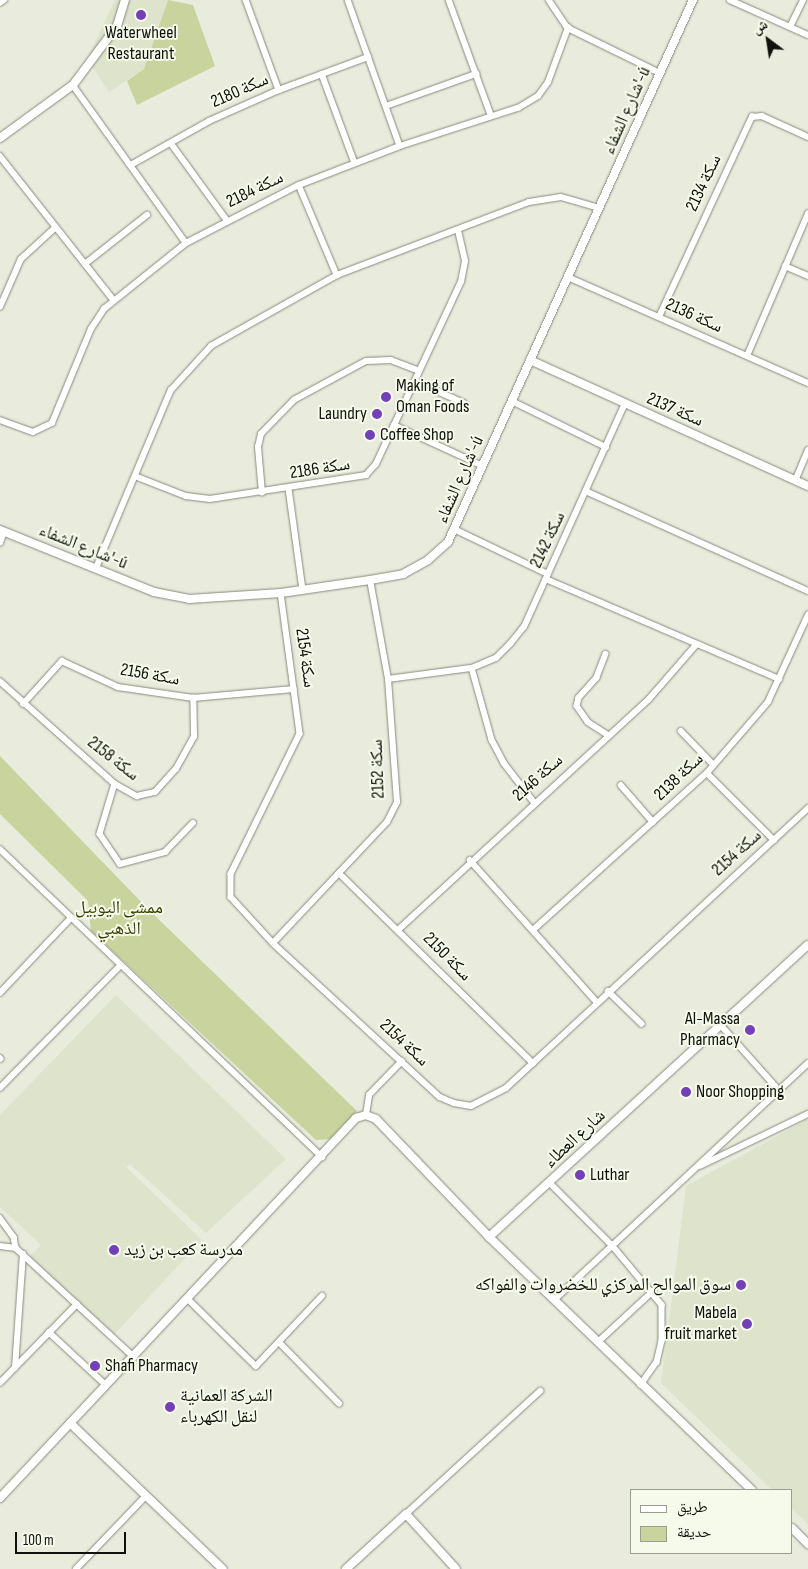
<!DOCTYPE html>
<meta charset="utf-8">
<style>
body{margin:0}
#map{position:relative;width:808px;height:1569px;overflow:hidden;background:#e9ecdd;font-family:"Sofia Sans Condensed","Noto Naskh Arabic",sans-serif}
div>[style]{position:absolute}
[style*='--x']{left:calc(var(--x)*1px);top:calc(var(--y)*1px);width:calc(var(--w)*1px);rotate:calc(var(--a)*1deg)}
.built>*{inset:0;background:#dee3cc}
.green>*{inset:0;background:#c9d39d}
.roads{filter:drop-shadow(0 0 1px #878a7c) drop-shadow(0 0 1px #878a7c)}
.minor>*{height:5.5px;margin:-2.75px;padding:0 2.75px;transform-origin:2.75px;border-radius:2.75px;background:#fff}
.tertiary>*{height:8px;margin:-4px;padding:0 4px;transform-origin:4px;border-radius:4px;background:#fff}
.dots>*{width:14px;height:14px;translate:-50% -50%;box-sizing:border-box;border:2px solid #f6faea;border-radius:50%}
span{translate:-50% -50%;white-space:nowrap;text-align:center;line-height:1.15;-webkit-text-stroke:4px #f6faea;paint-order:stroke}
.poi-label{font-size:18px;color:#10110c}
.left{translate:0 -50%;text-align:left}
.right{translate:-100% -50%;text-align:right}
.street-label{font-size:18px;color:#10110c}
.park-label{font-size:18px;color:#363d00}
.legend{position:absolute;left:630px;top:1489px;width:162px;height:65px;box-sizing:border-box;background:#f6faea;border:1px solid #9a9d91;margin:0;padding:6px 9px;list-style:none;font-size:15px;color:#10110c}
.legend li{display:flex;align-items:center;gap:10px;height:25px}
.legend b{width:25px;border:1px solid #9a9d91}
.north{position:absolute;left:743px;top:15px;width:50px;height:50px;-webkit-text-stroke:4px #f6faea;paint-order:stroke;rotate:329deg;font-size:14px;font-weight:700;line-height:20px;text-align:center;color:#10110c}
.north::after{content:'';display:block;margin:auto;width:18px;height:22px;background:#10110c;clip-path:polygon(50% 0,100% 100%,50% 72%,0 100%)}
.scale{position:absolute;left:15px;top:1532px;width:111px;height:22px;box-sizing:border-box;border:2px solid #10110c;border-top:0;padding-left:6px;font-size:15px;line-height:18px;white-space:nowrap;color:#10110c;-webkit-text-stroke:4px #f6faea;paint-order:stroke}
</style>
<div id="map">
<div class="built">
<div style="clip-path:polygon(115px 0,168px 0,144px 69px,109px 92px,87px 59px)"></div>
<div style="clip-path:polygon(116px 995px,286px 1159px,206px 1233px,130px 1164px,127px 1167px,122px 1163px,202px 1240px,112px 1337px,30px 1256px,41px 1245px,0 1207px,0 1115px)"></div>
<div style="clip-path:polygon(808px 1119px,808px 1524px,792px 1509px,792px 1490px,772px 1490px,661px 1383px,686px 1186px)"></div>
</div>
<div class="green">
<div style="clip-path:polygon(168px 0,193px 5px,215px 66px,137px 105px,127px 81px,144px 69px)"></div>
<div style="clip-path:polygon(0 756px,149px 910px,357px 1111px,331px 1139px,316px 1140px,91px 931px,88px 901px,0 814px)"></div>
</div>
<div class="roads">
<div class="minor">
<div style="--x:246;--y:0;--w:96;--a:69.9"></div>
<div style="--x:348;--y:0;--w:155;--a:70.4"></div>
<div style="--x:449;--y:0;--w:122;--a:69.9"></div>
<div style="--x:549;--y:0;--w:34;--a:56"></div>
<div style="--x:568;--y:28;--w:102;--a:26.1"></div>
<div style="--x:730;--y:0;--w:85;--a:24.2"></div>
<div style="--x:0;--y:3;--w:5;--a:-37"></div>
<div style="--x:790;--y:27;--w:30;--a:-64"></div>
<div style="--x:322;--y:74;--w:95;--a:69.7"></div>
<div style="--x:73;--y:85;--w:194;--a:54.4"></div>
<div style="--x:386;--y:106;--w:96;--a:-19.6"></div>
<div style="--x:171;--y:143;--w:95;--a:54"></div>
<div style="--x:0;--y:156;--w:182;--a:51.7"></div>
<div style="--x:131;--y:165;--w:90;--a:-29.4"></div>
<div style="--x:209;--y:121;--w:77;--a:-23.9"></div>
<div style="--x:279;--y:90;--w:95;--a:-20.3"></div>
<div style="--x:299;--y:185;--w:98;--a:67.1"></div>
<div style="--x:85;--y:264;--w:79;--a:-38.3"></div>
<div style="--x:785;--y:266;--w:25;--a:23"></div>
<div style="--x:568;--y:277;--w:262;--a:23.8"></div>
<div style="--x:0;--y:307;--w:52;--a:-66.4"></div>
<div style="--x:21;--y:259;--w:46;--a:-42.4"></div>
<div style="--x:659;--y:317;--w:221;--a:-65.1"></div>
<div style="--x:752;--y:117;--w:10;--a:-6"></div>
<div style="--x:762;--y:116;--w:51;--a:24.5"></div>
<div style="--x:747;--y:356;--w:155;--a:-66.8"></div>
<div style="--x:415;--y:381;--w:54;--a:24.2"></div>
<div style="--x:512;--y:401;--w:105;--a:26.1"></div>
<div style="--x:0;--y:420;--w:35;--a:20"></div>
<div style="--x:33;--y:432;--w:21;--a:-25"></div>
<div style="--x:52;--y:423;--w:102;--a:-67.5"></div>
<div style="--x:91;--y:329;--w:24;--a:-57"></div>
<div style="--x:104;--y:309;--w:105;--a:-38.8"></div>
<div style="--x:186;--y:243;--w:127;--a:-27.2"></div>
<div style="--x:299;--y:185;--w:108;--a:-21.1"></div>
<div style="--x:400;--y:146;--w:124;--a:-17.9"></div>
<div style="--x:518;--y:108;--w:23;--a:-31"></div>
<div style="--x:538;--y:96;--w:17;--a:-54"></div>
<div style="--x:548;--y:82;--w:58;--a:-69.7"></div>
<div style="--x:394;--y:425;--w:98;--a:24.7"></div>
<div style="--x:135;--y:476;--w:55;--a:21.4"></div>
<div style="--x:186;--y:496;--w:24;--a:7"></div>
<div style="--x:210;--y:499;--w:158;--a:-8.7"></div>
<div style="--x:366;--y:475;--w:15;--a:-48"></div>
<div style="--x:376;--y:464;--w:201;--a:-65"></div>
<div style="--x:461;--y:282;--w:21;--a:-79"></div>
<div style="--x:465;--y:261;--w:31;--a:-103"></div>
<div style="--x:795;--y:481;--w:33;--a:-67"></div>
<div style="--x:289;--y:489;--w:102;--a:82.1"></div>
<div style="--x:588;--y:492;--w:241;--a:24.2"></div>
<div style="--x:262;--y:493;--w:46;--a:-95"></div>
<div style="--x:258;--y:447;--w:13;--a:-77"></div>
<div style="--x:261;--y:434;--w:47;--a:-45.9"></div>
<div style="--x:294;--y:400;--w:82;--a:-28.4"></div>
<div style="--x:366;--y:361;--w:25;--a:-2"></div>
<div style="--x:391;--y:360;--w:30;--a:21"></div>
<div style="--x:454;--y:529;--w:104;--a:25.6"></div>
<div style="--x:0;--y:543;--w:12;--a:-70"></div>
<div style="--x:96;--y:568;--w:193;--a:-67.2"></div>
<div style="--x:171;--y:390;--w:59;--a:-47.7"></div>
<div style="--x:211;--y:346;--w:145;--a:-29.4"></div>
<div style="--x:337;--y:275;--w:205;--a:-20.8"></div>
<div style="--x:529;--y:202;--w:32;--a:-9"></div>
<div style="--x:561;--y:197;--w:40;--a:16"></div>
<div style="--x:546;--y:579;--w:254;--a:23.2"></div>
<div style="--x:281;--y:593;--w:142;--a:82.3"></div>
<div style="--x:300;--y:734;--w:156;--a:116.2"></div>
<div style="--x:231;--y:874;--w:23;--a:90"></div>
<div style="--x:231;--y:897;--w:62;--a:47.6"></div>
<div style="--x:273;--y:943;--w:227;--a:42.7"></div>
<div style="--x:440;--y:1097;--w:15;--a:23"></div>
<div style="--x:454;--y:1103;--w:17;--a:10"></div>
<div style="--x:471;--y:1106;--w:39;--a:-27"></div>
<div style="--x:506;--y:1088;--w:412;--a:-42.8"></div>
<div style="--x:606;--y:654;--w:26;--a:111"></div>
<div style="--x:597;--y:678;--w:27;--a:132"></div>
<div style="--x:579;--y:698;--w:8;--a:104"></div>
<div style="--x:577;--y:706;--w:19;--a:55"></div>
<div style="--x:588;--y:722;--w:24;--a:33"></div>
<div style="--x:472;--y:668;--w:75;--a:74.5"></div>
<div style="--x:492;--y:740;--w:26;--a:62"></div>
<div style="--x:504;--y:763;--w:49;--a:52.4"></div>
<div style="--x:388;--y:679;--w:85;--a:-7.5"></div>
<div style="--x:472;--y:668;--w:26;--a:-23"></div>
<div style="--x:496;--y:658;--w:20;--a:-45"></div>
<div style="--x:510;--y:644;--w:22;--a:-51"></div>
<div style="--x:524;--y:627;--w:246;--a:-65.7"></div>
<div style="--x:0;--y:681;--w:154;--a:41.8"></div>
<div style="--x:115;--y:784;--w:25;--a:29"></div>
<div style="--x:137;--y:796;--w:18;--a:-13"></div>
<div style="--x:155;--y:792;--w:31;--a:-48"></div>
<div style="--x:176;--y:769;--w:37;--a:-61"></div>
<div style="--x:194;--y:737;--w:39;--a:-91"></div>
<div style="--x:23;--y:704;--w:58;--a:-47.8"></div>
<div style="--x:62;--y:661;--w:62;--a:24.9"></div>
<div style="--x:118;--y:687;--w:76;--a:8.3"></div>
<div style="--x:193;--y:698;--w:101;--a:-5.1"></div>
<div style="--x:681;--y:731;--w:47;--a:45.9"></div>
<div style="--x:707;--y:773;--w:95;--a:45"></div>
<div style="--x:115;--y:784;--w:52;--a:106.7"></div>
<div style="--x:100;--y:834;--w:36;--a:56"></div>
<div style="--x:120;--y:864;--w:47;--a:-14.9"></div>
<div style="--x:165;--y:852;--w:40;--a:-46"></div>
<div style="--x:621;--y:785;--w:49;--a:49.1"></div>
<div style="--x:0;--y:849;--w:446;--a:43.7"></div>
<div style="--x:470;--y:860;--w:189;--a:48.2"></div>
<div style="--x:339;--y:873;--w:272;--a:44.4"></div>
<div style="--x:398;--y:930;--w:341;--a:-42.6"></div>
<div style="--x:649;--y:699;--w:72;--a:-49"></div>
<div style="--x:533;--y:930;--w:234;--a:-42.1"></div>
<div style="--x:707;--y:773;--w:94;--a:-49.3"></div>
<div style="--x:768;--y:702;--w:96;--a:-65.3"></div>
<div style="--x:273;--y:943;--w:166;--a:-46.7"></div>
<div style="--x:387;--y:822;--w:22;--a:-63"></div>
<div style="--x:397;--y:802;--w:123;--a:-94.2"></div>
<div style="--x:388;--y:679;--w:101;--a:-100.3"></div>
<div style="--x:608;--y:991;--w:47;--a:44.1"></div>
<div style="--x:0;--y:993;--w:103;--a:-46.6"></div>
<div style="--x:721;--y:1025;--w:87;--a:48.3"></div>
<div style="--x:0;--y:1058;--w:1;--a:45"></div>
<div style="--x:0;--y:1088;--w:171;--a:-45.5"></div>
<div style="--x:366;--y:1115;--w:20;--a:-81"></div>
<div style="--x:369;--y:1095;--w:47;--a:-45.9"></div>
<div style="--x:700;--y:1166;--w:120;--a:-25.7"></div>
<div style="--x:550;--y:1183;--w:88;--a:45"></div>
<div style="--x:612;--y:1245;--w:78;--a:50.2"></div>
<div style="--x:662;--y:1305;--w:36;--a:90"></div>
<div style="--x:662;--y:1341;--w:22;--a:103"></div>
<div style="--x:657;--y:1362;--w:28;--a:125"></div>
<div style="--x:0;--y:1218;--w:24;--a:54"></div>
<div style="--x:14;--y:1237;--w:11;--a:80"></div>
<div style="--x:0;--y:1246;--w:16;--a:7"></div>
<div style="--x:16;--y:1248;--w:161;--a:42.7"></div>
<div style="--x:189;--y:1300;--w:94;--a:44.6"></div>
<div style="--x:256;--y:1366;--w:96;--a:-46.7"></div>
<div style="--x:554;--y:1300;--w:347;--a:-43"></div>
<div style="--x:49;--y:1332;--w:78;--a:42.9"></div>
<div style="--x:279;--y:1342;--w:86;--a:45.5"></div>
<div style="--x:598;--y:1342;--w:75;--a:-42.8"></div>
<div style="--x:15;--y:1368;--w:114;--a:-86"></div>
<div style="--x:0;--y:1383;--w:110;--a:-45.7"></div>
<div style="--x:406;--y:1514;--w:182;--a:-42.5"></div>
<div style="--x:76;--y:1569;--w:101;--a:-46.2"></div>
</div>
<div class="tertiary">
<div style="--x:0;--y:138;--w:90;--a:-36"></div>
<div style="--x:73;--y:85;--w:74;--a:-53.3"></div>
<div style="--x:117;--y:26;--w:27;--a:-73"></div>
<div style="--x:530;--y:360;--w:305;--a:24.4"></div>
<div style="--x:0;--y:530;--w:166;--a:21.9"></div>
<div style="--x:154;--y:592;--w:36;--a:11"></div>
<div style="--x:189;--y:599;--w:92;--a:-3.7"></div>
<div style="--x:281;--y:593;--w:90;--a:-8.3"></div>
<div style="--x:370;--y:580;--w:34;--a:-10"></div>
<div style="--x:403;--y:574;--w:29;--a:-29"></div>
<div style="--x:428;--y:560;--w:27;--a:-42"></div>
<div style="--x:448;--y:542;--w:595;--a:-65.68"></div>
<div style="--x:489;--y:1237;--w:365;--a:43.9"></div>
<div style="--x:70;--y:1423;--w:211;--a:43.7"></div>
<div style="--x:0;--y:1498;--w:521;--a:-46.87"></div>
<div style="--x:356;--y:1118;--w:10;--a:-17"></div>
<div style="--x:366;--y:1115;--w:11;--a:22"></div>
<div style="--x:376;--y:1119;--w:163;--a:46.2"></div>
<div style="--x:489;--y:1237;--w:432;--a:-42.5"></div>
<div style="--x:792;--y:1528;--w:23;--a:45"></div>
<div style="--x:346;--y:1569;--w:81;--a:-42.5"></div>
<div style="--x:406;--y:1514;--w:74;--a:47.7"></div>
</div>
</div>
<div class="dots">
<div style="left:141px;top:15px;background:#7440b7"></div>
<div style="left:386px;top:397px;background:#7440b7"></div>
<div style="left:377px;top:414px;background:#7440b7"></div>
<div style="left:370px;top:435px;background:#7440b7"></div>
<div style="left:750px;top:1030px;background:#7440b7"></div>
<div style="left:686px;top:1092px;background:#7440b7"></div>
<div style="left:580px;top:1175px;background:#7440b7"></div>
<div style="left:114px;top:1250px;background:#7440b7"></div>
<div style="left:741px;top:1285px;background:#7440b7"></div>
<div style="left:747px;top:1324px;background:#7440b7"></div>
<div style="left:95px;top:1366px;background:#7440b7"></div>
<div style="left:170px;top:1407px;background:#7440b7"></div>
</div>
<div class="poi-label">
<span style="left:141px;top:44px">Waterwheel<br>Restaurant</span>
<span class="left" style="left:396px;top:397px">Making of<br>Oman Foods</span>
<span class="right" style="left:367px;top:414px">Laundry</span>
<span class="left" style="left:380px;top:435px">Coffee Shop</span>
<span class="right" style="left:740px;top:1030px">Al-Massa<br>Pharmacy</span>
<span class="left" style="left:696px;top:1092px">Noor Shopping</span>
<span class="left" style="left:590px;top:1175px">Luthar</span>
<span class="left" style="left:124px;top:1250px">مدرسة كعب بن زيد</span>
<span class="right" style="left:731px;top:1285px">سوق الموالح المركزي للخضروات والفواكه</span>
<span class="right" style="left:737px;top:1324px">Mabela<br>fruit market</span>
<span class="left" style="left:105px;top:1366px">Shafi Pharmacy</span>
<span class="left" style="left:180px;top:1407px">الشرکة العمانیة<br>لنقل الکهرباء</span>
</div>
<div class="street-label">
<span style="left:240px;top:91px;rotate:-24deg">سكة 2180</span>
<span style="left:627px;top:111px;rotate:-66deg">شارع الشفاء'-ú</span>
<span style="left:704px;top:183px;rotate:-65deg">سكة 2134</span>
<span style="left:255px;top:190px;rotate:-26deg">سكة 2184</span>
<span style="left:694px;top:316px;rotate:24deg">سكة 2136</span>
<span style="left:675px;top:410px;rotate:24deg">سكة 2137</span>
<span style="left:320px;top:469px;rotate:-9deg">سكة 2186</span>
<span style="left:460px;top:480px;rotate:-66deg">شارع الشفاء'-ú</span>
<span style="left:548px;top:540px;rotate:-65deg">سكة 2142</span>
<span style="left:83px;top:547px;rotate:22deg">شارع الشفاء'-ú</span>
<span style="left:305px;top:658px;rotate:82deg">سكة 2154</span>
<span style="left:150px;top:675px;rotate:10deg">سكة 2156</span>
<span style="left:113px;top:759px;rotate:38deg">سكة 2158</span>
<span style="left:378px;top:769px;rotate:-92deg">سكة 2152</span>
<span style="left:679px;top:777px;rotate:-44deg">سكة 2138</span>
<span style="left:538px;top:778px;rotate:-42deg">سكة 2146</span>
<span style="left:737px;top:853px;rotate:-42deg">سكة 2154</span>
<span style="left:447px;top:957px;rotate:45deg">سكة 2150</span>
<span style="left:404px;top:1043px;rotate:43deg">سكة 2154</span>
<span style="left:575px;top:1139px;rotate:-43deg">شارع العطاء</span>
</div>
<div class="park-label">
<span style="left:119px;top:919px">ممشى اليوبيل<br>الذهبي</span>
</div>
<ul class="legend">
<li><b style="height:6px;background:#fff"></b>طريق</li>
<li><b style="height:14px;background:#c9d39d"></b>حديقة</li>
</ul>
<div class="north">ش</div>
<div class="scale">100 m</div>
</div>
